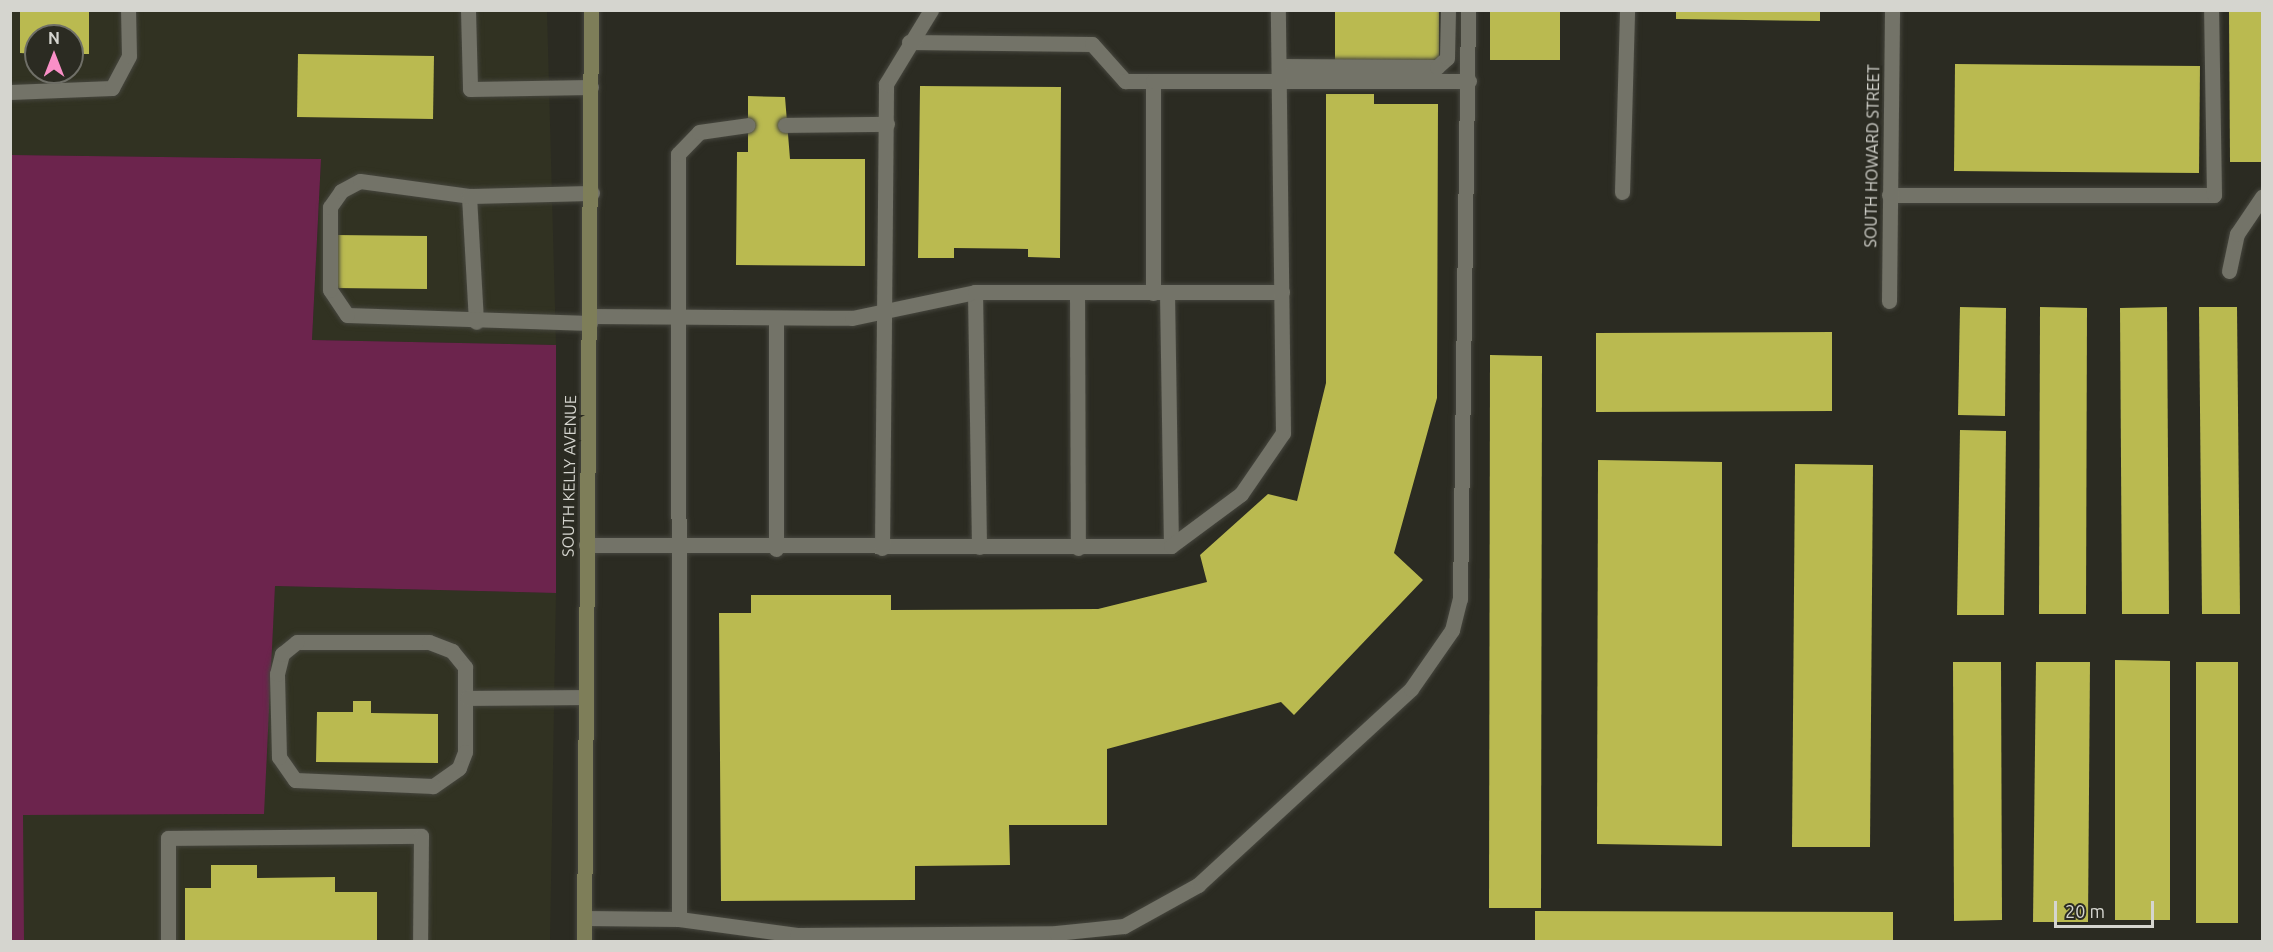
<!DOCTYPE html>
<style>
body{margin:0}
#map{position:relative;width:2273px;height:952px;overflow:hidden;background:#2b2b22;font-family:Ubuntu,sans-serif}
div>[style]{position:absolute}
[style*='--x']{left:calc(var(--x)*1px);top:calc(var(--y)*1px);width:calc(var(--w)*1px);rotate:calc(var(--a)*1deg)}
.built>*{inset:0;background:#313222}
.green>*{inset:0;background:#6c244d}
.building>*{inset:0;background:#baba50}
.roads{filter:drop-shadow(0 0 2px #46463e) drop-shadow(0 0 2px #46463e)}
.service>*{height:15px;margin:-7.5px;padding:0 7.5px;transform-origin:7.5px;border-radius:7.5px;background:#737368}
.minor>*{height:15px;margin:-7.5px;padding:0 7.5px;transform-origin:7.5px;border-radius:7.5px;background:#737368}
.secondary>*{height:15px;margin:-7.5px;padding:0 7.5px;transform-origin:7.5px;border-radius:7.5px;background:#7e7e59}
span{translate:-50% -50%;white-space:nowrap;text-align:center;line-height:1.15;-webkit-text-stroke:6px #2b2b22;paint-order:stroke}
.street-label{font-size:16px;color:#d5d5cf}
.frame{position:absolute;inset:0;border:12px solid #d5d5cf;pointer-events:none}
.north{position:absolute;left:24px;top:24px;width:60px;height:60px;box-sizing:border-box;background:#2b2b22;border:2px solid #6f6f67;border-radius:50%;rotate:0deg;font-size:16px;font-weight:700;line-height:24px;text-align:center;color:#d5d5cf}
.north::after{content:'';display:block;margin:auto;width:21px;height:27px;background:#fa8fc7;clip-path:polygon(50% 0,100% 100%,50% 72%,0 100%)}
.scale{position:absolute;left:2054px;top:901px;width:100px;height:27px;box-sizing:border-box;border:3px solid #d5d5cf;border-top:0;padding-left:8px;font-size:18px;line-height:21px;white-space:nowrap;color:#d5d5cf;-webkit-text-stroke:4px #2b2b22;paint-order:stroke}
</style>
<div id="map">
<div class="built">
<div style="clip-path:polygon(evenodd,11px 11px,547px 11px,556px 345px,312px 340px,321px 159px,11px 155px,11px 11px,36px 36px,72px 36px,72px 72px,36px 72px,36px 36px)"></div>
<div style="clip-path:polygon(275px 586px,556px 593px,550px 941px,20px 942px,23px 815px,263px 814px)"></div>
</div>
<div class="green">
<div style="clip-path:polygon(11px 155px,321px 159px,312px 340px,556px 345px,556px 593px,275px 586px,264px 814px,23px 815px,24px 941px,11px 942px)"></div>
</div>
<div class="building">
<div style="clip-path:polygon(20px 10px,89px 10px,89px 54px,72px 54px,72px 36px,36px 36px,36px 54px,20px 53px)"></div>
<div style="clip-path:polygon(1335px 10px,1439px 10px,1439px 63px,1335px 62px)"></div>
<div style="clip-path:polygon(1490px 10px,1560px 10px,1560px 60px,1490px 60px)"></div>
<div style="clip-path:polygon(1676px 10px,1820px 10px,1820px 21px,1676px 19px)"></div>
<div style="clip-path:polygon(2229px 10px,2262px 10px,2262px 162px,2230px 162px)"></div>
<div style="clip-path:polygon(298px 54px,434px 56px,433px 119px,297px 117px)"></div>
<div style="clip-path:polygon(1955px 64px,2200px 66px,2199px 173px,1954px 171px)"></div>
<div style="clip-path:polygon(920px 86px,1061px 87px,1060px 258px,1028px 257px,1028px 249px,954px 248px,954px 258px,918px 258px)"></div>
<div style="clip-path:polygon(1326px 94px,1374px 94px,1374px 104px,1438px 104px,1437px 398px,1394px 553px,1423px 580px,1294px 715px,1281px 702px,1107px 749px,1107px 825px,1009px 825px,1010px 865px,915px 866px,915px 900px,721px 901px,719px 613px,751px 613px,751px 595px,891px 595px,891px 610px,1098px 609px,1207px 582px,1200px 555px,1268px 494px,1297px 501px,1326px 383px)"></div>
<div style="clip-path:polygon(748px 96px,785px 97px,790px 159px,865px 159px,865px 266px,736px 265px,737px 152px,748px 152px)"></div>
<div style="clip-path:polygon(335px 235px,427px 236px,427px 289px,334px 288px)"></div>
<div style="clip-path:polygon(1960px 307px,2006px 308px,2005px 416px,1958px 415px)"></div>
<div style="clip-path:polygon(2040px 307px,2087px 308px,2086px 614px,2039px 614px)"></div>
<div style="clip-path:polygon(2167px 307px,2169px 614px,2122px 614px,2120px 308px)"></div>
<div style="clip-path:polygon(2199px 307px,2237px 307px,2240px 614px,2202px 614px)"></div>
<div style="clip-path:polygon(1832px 332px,1832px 411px,1596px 412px,1596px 333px)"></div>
<div style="clip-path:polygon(1490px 355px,1542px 356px,1541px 908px,1489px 908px)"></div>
<div style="clip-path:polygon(1960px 430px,2006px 431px,2004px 615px,1957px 615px)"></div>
<div style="clip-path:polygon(1598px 460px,1722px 462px,1722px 846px,1597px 844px)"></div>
<div style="clip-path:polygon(1795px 464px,1873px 465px,1870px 847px,1792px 847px)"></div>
<div style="clip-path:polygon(2115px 660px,2170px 661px,2170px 920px,2115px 920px)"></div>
<div style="clip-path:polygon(1953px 662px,2001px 662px,2002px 920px,1954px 921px)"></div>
<div style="clip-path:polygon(2036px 662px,2090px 662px,2088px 922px,2033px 922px)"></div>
<div style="clip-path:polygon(2196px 662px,2238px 662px,2238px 923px,2196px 923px)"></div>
<div style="clip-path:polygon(353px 701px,371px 701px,371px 713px,438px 714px,438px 763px,316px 762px,317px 712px,353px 712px)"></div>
<div style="clip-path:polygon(211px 865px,257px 865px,257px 878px,335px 877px,335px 892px,377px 892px,377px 942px,185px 942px,185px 888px,211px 888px)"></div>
<div style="clip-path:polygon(1535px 911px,1893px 912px,1893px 942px,1535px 942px)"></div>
</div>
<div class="roads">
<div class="service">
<div style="--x:468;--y:10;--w:79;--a:88.5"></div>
<div style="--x:470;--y:89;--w:121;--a:-0.9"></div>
<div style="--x:909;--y:42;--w:183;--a:0.6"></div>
<div style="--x:1092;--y:44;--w:50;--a:48.3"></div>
<div style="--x:1125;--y:81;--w:28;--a:0"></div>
<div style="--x:1280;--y:66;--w:157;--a:0.4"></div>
<div style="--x:1437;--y:67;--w:13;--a:-42"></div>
<div style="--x:1447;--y:58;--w:48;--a:-88.8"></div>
<div style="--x:10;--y:92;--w:102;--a:-2.2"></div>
<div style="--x:112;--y:88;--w:36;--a:-62"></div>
<div style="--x:129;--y:56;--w:46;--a:-91.2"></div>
<div style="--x:785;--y:125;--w:102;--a:-0.6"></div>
<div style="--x:1622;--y:192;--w:182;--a:-88.4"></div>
<div style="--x:1889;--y:195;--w:325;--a:0"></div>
<div style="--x:2214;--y:195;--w:185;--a:-90.9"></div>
<div style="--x:469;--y:196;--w:126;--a:86.8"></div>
<div style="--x:2229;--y:271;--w:38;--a:-78"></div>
<div style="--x:2237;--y:234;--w:45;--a:-56"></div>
<div style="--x:975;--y:292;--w:255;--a:89.1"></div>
<div style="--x:1077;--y:293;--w:255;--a:89.8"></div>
<div style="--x:1153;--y:293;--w:212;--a:-90"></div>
<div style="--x:1153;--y:81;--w:316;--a:0"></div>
<div style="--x:1167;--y:293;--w:253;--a:89.1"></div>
<div style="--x:590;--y:316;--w:262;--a:0.4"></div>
<div style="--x:852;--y:318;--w:126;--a:-11.9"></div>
<div style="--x:975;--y:292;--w:307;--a:0"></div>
<div style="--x:776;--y:319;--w:230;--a:90"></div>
<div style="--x:590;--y:323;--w:243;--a:-178.1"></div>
<div style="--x:347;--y:315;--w:30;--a:-124"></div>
<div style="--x:330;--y:290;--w:83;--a:-90"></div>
<div style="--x:330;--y:207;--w:19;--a:-55"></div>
<div style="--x:341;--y:191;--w:21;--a:-28"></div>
<div style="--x:360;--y:181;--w:110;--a:7.8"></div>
<div style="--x:469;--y:196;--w:123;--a:-1.4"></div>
<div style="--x:586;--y:545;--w:585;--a:0.1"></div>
<div style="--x:1171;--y:546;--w:87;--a:-36.6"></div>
<div style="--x:1241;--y:494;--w:74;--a:-55.5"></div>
<div style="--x:1283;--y:433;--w:423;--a:-90.7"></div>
<div style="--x:882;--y:548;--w:464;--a:-89.5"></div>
<div style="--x:886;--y:84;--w:87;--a:-58.7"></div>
<div style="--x:297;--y:642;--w:132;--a:0"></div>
<div style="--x:429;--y:642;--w:25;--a:21"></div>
<div style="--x:452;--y:651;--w:21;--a:51"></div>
<div style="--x:465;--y:667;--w:85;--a:90"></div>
<div style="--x:465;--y:752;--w:17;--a:111"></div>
<div style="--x:459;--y:768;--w:32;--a:145"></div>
<div style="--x:433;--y:786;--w:138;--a:-177.5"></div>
<div style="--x:295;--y:780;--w:28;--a:-125"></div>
<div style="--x:279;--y:757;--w:83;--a:-91.4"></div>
<div style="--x:277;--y:674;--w:21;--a:-76"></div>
<div style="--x:282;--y:654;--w:19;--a:-39"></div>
<div style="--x:467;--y:698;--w:117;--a:-0.5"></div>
<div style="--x:584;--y:918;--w:95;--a:0.6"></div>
<div style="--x:679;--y:919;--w:119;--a:7.7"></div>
<div style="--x:797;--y:935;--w:259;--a:-0.4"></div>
<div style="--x:1056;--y:933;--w:68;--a:-5.9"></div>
<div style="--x:1124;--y:926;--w:85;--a:-29"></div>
<div style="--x:1198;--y:885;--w:289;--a:-42.6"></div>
<div style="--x:1411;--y:689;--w:72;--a:-55.2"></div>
<div style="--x:1452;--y:630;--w:32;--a:-76"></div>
<div style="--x:1460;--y:599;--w:589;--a:-89.22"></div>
<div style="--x:679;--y:919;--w:765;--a:-90.07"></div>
<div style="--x:678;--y:154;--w:30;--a:-46"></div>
<div style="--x:699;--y:132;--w:49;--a:-8.1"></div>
<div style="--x:168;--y:942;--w:104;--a:-90"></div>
<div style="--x:168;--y:838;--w:253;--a:-0.5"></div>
<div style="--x:421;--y:836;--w:106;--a:90.5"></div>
</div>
<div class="minor">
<div style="--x:1889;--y:301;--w:291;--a:-89.4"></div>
</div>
<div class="secondary">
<div style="--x:584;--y:942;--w:932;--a:-89.57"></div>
</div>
</div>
<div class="street-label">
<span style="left:1872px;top:156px;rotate:-89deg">SOUTH HOWARD STREET</span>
<span style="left:569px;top:476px;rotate:-89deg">SOUTH KELLY AVENUE</span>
</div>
<div class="frame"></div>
<div class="north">N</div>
<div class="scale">20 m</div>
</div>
